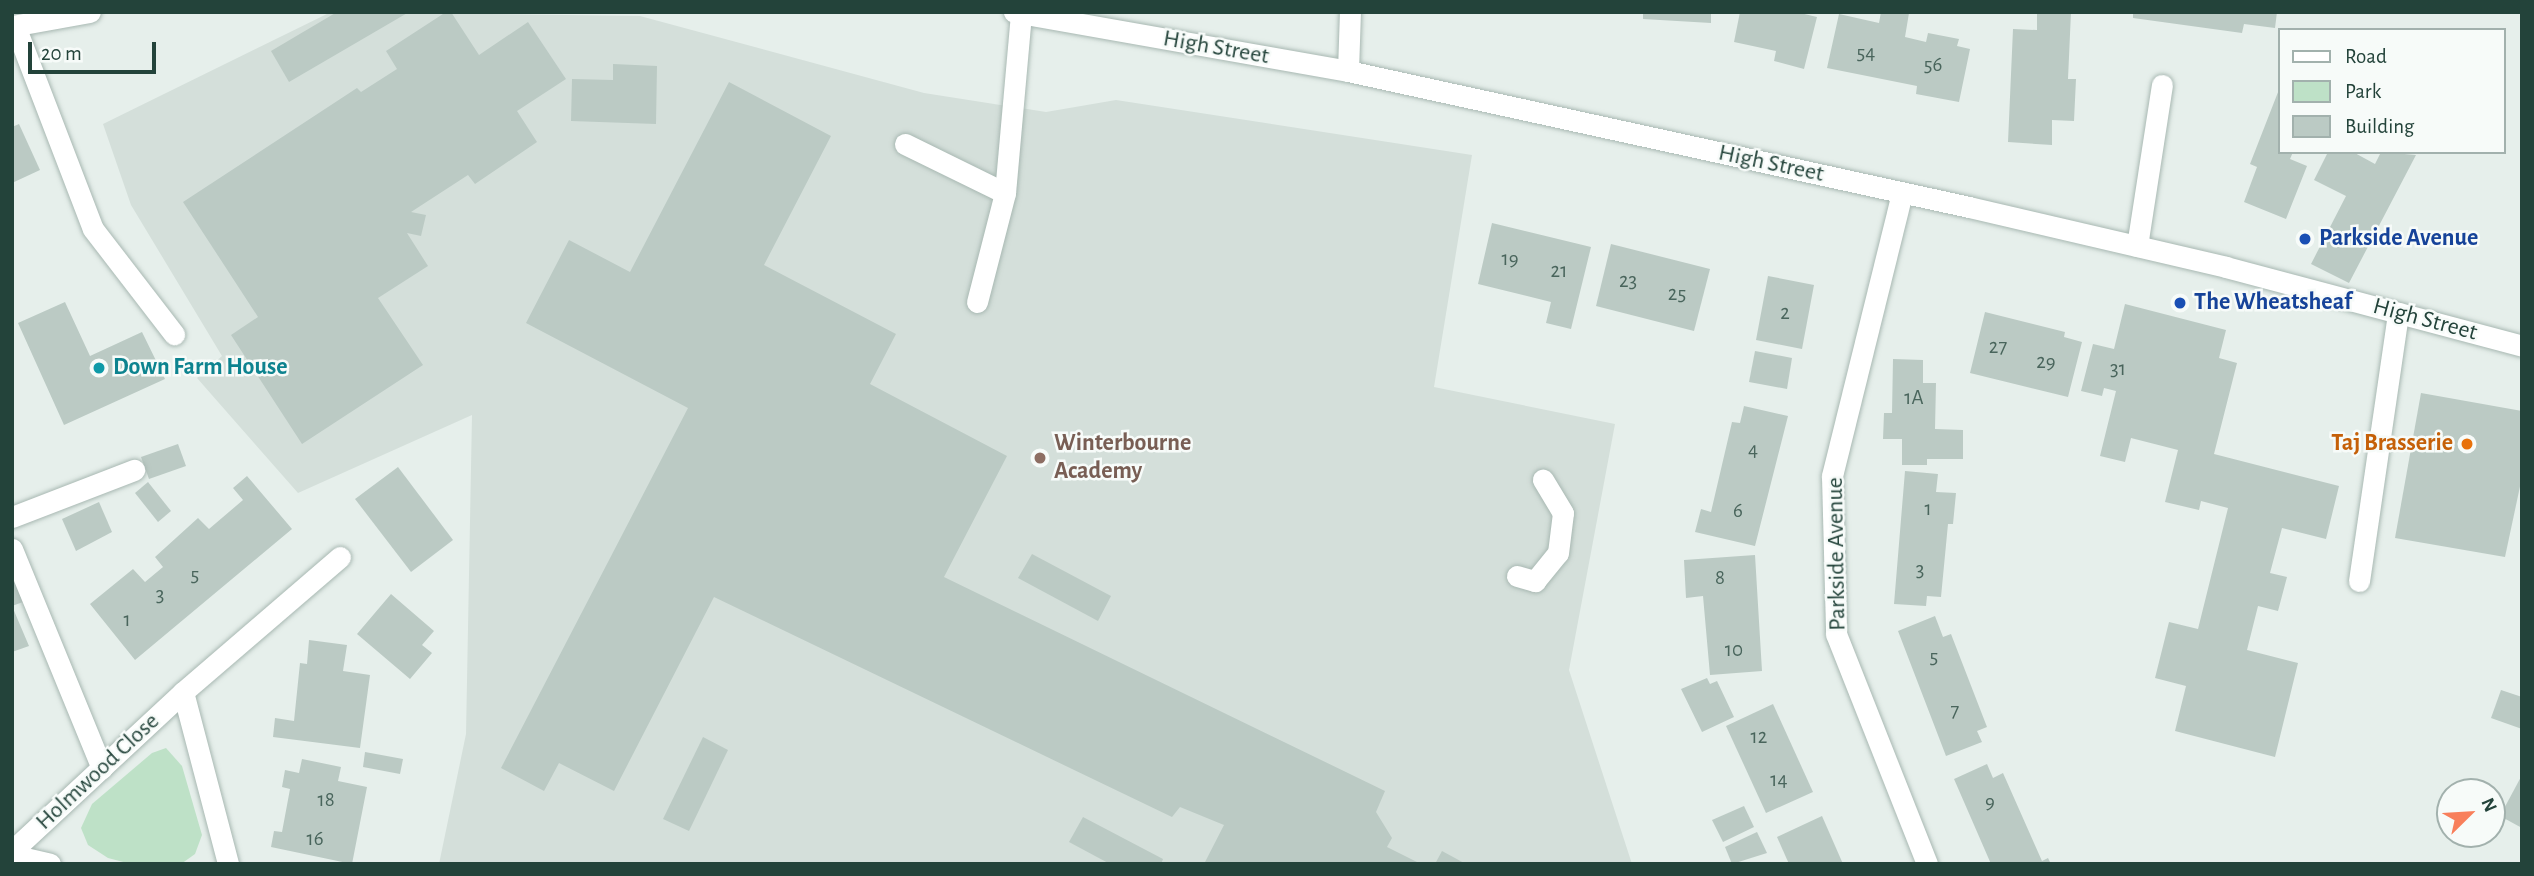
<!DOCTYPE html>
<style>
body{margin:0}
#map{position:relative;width:2534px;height:876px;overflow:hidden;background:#e6efeb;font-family:"Alegreya Sans",sans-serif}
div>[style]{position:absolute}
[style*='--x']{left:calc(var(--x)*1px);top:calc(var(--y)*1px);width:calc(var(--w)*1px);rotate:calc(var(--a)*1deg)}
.built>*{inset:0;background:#d4dfda}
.green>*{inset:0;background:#bee1c7}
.building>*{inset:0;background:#bbcac4}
.roads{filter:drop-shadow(0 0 2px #a8b8b2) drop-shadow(0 0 2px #a8b8b2)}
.service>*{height:21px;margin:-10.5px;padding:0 10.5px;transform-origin:10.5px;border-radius:10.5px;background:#fff}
.minor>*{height:21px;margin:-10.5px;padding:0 10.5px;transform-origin:10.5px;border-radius:10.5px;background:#fff}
.secondary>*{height:21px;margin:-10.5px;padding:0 10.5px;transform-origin:10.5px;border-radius:10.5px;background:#fff}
.dots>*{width:19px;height:19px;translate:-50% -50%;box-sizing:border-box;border:4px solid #f7fbf9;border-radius:50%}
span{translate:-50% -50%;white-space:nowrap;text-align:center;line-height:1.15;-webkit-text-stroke:5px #f7fbf9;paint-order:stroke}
.number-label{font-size:21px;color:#49655c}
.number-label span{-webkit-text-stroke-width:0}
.street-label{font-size:24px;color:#23433a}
.transit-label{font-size:24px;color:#164399;font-weight:700}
.left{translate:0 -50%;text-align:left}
.culture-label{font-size:24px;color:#0d838f;font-weight:700}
.education-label{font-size:24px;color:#785e54;font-weight:700}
.food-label{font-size:24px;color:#c56008;font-weight:700}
.right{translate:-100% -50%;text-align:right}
.frame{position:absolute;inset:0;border:14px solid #23433a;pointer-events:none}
.legend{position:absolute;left:2278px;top:28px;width:228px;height:126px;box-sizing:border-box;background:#f7fbf9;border:2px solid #a2b1ad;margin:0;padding:9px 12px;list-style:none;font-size:21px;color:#23433a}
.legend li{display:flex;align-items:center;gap:14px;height:35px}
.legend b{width:35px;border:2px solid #a2b1ad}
.north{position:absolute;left:2436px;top:778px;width:70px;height:70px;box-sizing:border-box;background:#f7fbf9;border:2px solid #a2b1ad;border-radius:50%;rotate:66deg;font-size:19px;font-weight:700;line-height:28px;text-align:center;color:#23433a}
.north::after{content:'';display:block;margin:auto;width:24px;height:32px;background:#f87f5b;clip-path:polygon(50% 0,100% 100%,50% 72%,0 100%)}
.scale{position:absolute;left:28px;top:42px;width:128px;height:32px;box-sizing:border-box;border:4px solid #23433a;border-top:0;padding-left:9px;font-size:21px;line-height:24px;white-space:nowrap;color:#23433a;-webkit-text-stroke:5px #f7fbf9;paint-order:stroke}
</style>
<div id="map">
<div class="built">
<div style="clip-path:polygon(331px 12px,640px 16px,924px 93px,1046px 112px,1116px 100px,1472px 155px,1434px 387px,1615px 424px,1569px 670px,1632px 864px,439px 864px,466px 734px,472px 415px,298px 493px,197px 378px,222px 356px,131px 205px,103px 124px)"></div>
</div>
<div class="green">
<div style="clip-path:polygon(166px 748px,182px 766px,202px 835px,195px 854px,181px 864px,131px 864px,108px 858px,88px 845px,81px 828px,92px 804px,152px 753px)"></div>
</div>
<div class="building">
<div style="clip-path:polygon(337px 12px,409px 12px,289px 82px,271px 51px)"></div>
<div style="clip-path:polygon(446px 12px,451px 12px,479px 55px,528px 22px,566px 79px,517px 111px,537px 142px,475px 184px,468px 175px,411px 212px,426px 215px,421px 236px,407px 233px,428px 266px,378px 298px,423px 365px,302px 444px,231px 335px,258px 317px,183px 202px,357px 88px,361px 92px,397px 69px,386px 51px)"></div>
<div style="clip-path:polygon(1643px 12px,1711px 12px,1711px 23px,1643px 19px)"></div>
<div style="clip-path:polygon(1740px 12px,1796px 12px,1817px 17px,1804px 69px,1774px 61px,1776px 51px,1734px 42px)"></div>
<div style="clip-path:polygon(1881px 12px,1909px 13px,1905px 37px,1926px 42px,1928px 33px,1959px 39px,1957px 46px,1970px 49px,1959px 102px,1916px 94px,1917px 86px,1827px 68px,1839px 14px,1879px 23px)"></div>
<div style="clip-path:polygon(2037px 12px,2071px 12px,2068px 79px,2076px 79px,2074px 121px,2052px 120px,2052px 145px,2008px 142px,2013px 29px,2037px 30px)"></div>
<div style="clip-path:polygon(2133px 12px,2277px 12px,2275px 28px,2244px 24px,2242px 33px,2133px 18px)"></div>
<div style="clip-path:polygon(613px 64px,657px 66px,656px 124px,571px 121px,572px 79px,613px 80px)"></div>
<div style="clip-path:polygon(729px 82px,831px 136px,764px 265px,896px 334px,870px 384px,1007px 456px,944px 577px,1385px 791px,1376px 812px,1392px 838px,1387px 847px,1421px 864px,1204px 864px,1224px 825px,1180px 807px,1172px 817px,714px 597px,614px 791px,559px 763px,544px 791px,501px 768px,688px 408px,526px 323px,569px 240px,630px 272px)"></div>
<div style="clip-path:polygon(2280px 87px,2280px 152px,2293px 152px,2290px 159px,2307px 166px,2286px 219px,2244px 202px,2257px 167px,2250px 164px)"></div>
<div style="clip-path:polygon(19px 124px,40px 170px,12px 183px,12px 127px)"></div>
<div style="clip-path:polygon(2328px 152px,2353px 152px,2375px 164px,2381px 152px,2416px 155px,2349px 283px,2311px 264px,2346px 196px,2314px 180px)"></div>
<div style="clip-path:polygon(1492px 223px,1591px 247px,1571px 329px,1546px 323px,1551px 302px,1478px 284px)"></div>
<div style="clip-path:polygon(1611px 244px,1710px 269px,1694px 331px,1596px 306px)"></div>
<div style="clip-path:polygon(1768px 276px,1814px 285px,1802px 349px,1756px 340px)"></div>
<div style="clip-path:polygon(65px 302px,90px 356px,142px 332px,165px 379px,64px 425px,18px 323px)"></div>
<div style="clip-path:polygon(2125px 304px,2226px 330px,2219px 358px,2237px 363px,2214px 454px,2339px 486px,2326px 539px,2282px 528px,2270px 573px,2287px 577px,2278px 611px,2258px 606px,2247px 650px,2298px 663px,2275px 757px,2175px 731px,2186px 686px,2155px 678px,2169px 622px,2198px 629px,2228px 508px,2201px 501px,2199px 510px,2165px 502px,2178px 450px,2131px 438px,2125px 462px,2100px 456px,2116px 391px,2104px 388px,2102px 396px,2081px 391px,2093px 344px,2114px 349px)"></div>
<div style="clip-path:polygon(1985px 312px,2065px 332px,2064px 337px,2082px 342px,2068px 397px,1970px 373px)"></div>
<div style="clip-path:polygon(1755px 351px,1792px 358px,1787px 389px,1749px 382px)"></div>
<div style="clip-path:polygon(1893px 359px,1923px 360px,1923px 383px,1936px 383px,1935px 429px,1963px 430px,1963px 459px,1927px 459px,1927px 465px,1902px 465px,1902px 439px,1883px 439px,1884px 413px,1892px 413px)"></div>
<div style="clip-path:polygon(2421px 393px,2522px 411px,2522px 477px,2505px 557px,2395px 538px)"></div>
<div style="clip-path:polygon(1744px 406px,1788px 416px,1755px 546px,1695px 532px,1701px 509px,1711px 512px,1732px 422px,1740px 423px)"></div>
<div style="clip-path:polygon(178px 444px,186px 466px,149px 479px,141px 457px)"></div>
<div style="clip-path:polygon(398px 467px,453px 540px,411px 572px,355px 499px)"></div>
<div style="clip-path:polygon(1905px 471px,1938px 474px,1936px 492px,1956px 493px,1953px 524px,1948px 524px,1941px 597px,1927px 596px,1926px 606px,1894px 604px)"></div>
<div style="clip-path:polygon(247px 476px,292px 529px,135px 660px,90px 604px,133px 569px,145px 582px,163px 567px,155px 557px,198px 518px,209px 529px,243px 500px,233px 488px)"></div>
<div style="clip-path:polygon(148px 482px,171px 511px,158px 522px,135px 493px)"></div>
<div style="clip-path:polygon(99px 502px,112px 532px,76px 551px,62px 519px)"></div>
<div style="clip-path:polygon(1032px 554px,1111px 596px,1098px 621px,1018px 578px)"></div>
<div style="clip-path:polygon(1755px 555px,1762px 671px,1710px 675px,1703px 596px,1686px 598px,1684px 560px)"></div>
<div style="clip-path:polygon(12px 577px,23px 602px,12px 606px,29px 646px,12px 652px)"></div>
<div style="clip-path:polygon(391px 594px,434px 631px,422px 645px,432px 653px,410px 679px,357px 634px)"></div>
<div style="clip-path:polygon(1935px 616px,1943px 637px,1951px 634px,1987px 727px,1977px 731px,1982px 742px,1946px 756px,1898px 631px)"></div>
<div style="clip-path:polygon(309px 640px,347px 645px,343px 671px,370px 675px,360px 748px,273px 737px,275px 718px,294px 721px,300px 663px,307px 664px)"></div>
<div style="clip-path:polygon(1707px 678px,1710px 684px,1717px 681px,1734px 717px,1702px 732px,1681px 689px)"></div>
<div style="clip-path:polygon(2501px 690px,2522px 697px,2522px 729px,2491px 718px)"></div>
<div style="clip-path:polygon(1773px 704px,1813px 792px,1766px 813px,1726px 726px)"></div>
<div style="clip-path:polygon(703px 737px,728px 750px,689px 831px,663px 819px)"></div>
<div style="clip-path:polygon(365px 752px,403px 759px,400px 774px,363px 767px)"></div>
<div style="clip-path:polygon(302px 759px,341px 767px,338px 781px,367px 787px,352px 864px,271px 847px,274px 831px,282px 832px,290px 789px,282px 787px,285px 770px,299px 773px)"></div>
<div style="clip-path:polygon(1987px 764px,1993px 778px,2003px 773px,2042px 861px,2048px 858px,2051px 864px,1991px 864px,1954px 779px)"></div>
<div style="clip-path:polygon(2522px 775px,2522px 828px,2500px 816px)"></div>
<div style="clip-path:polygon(1744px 806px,1754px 827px,1723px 842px,1712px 820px)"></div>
<div style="clip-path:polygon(1822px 816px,1843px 864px,1789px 864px,1777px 837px)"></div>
<div style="clip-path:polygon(1083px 817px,1163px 859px,1161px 864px,1110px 864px,1069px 842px)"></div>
<div style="clip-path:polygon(1757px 832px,1767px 853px,1732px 864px,1725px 847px)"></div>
<div style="clip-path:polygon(1442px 851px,1466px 864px,1435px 864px)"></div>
</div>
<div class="roads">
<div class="service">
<div style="--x:15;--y:26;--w:217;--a:69"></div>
<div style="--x:93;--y:229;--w:133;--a:52.4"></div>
<div style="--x:905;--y:144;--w:111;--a:26.1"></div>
<div style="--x:2137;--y:246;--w:163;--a:-81.2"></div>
<div style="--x:977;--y:302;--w:113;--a:-75.6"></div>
<div style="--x:1005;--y:193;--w:181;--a:-84.9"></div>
<div style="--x:12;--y:517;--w:131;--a:-21.1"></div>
<div style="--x:12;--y:549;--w:237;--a:67.7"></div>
<div style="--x:1517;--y:576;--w:19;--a:16"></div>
<div style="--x:1535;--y:581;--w:36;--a:-51"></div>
<div style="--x:1558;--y:553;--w:40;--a:-82.9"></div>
<div style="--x:1563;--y:513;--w:39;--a:-121"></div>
<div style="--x:2359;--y:581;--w:271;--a:-81.7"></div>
</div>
<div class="minor">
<div style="--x:1348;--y:71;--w:59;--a:-88.1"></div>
<div style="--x:1902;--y:193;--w:292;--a:103.9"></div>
<div style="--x:1832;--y:476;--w:158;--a:88.5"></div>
<div style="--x:1836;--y:634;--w:247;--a:68.4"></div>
<div style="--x:183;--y:692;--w:178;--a:75.3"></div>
<div style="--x:12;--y:851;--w:233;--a:-42.9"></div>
<div style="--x:183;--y:692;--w:207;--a:-40.7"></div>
<div style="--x:12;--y:855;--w:39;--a:13"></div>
</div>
<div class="secondary">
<div style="--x:1014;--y:12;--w:339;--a:10"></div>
<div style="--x:1348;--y:71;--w:636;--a:12.35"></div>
<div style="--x:1969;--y:207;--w:264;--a:13.1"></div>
<div style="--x:2226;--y:267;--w:306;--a:14.9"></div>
<div style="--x:12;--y:26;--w:79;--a:-10.2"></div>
</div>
</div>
<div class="dots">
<div style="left:2305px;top:239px;background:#1a4fb4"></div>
<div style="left:2180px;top:303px;background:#1a4fb4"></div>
<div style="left:99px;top:368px;background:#0f9aa8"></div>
<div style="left:2467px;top:444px;background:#e8710a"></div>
<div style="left:1040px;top:458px;background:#8d6e63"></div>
</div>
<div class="number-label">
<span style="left:1866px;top:53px">54</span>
<span style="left:1933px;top:65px">56</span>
<span style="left:1510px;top:259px">19</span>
<span style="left:1559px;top:271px">21</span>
<span style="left:1628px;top:281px">23</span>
<span style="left:1677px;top:294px">25</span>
<span style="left:1785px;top:313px">2</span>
<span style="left:1998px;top:347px">27</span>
<span style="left:2046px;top:362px">29</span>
<span style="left:2118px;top:369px">31</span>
<span style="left:1914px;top:398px">1A</span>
<span style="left:1753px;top:450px">4</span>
<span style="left:1928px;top:509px">1</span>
<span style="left:1738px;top:511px">6</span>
<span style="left:1920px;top:570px">3</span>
<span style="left:195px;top:575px">5</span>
<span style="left:1720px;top:578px">8</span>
<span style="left:160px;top:595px">3</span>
<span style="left:127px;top:620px">1</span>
<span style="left:1734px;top:650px">10</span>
<span style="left:1934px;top:657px">5</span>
<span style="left:1955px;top:711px">7</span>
<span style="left:1759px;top:737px">12</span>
<span style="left:1779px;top:780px">14</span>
<span style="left:326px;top:800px">18</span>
<span style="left:1990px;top:802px">9</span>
<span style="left:315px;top:839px">16</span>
</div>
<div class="street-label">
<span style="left:1216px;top:48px;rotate:10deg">High Street</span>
<span style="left:1771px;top:164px;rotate:12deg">High Street</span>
<span style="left:2425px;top:320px;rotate:15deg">High Street</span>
<span style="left:1837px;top:554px;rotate:-91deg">Parkside Avenue</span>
<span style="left:98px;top:772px;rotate:-43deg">Holmwood Close</span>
</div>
<div class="transit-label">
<span class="left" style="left:2319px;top:239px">Parkside Avenue</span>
<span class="left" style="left:2194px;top:303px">The Wheatsheaf</span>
</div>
<div class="culture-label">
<span class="left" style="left:113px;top:368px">Down Farm House</span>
</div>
<div class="education-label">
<span class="left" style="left:1054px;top:458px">Winterbourne<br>Academy</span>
</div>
<div class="food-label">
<span class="right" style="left:2453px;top:444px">Taj Brasserie</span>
</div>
<div class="frame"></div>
<ul class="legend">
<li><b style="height:9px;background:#fff"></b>Road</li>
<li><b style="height:19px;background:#bee1c7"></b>Park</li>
<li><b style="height:19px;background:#bbcac4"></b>Building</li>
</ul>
<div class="north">N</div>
<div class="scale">20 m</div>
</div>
